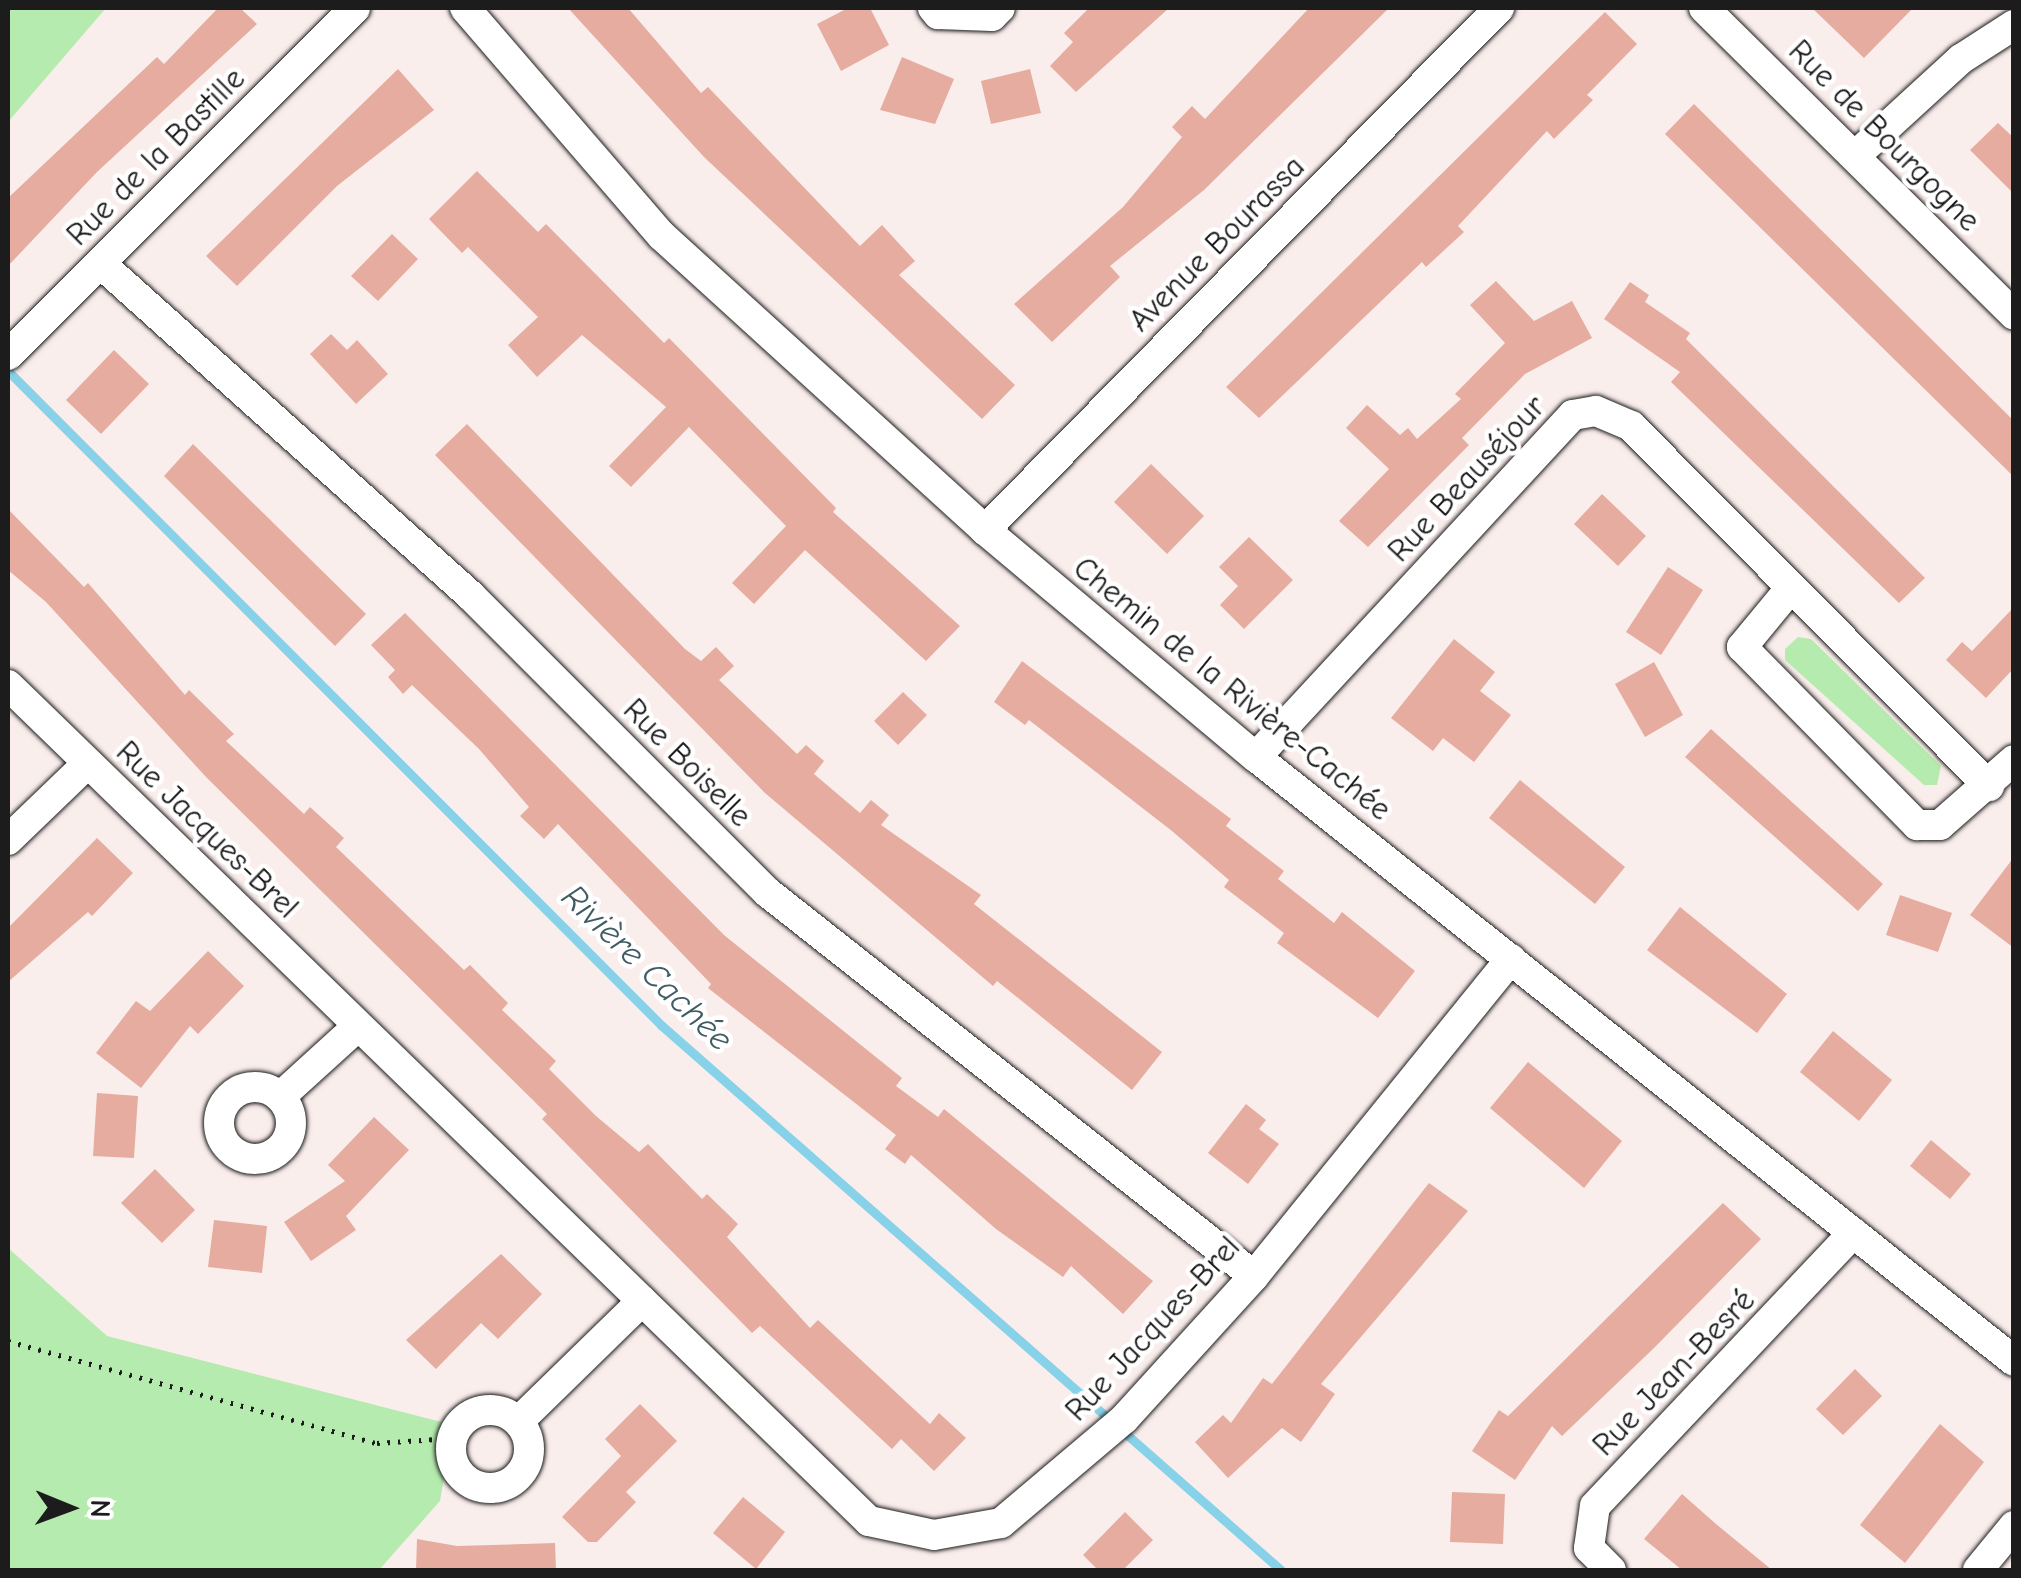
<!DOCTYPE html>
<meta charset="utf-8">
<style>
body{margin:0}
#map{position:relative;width:2021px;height:1578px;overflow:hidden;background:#faeeec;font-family:"Comic Neue",sans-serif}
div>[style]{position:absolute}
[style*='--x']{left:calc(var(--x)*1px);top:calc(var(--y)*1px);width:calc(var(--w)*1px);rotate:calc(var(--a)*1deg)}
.green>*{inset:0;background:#b5ebae}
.stream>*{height:9px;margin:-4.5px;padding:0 4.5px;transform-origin:4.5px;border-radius:4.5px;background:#87d2e8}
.building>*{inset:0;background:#e5ac9f}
.path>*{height:5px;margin-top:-2.5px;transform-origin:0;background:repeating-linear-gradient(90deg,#1c1c1c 0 2.5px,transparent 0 10.5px)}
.roads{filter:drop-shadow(0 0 2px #1c1c1c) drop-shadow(0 0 2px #1c1c1c)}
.minor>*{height:30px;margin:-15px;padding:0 15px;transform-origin:15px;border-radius:15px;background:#fff}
.minor>.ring{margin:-15px;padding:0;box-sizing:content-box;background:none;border:30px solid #fff;border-radius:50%}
span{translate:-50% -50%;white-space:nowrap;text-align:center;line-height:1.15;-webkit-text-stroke:9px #fff;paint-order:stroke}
.street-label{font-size:32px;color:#1c1c1c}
.water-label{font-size:35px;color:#415c63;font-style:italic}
.frame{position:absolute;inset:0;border:10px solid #1c1c1c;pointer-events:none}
.north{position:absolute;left:20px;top:1458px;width:100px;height:100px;-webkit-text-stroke:8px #fff;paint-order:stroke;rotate:91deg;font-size:28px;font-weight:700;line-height:40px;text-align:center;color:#1c1c1c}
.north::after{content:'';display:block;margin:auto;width:35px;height:45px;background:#1c1c1c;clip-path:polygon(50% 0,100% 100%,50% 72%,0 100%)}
</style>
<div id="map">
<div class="green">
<div style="clip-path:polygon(8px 8px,106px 8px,8px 122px)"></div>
<div style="clip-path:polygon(1798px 637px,1811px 639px,1941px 766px,1937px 785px,1924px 785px,1785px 660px,1785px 649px)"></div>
<div style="clip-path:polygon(8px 1248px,107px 1336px,453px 1425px,440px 1501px,379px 1570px,8px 1570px)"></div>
</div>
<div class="stream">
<div style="--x:8;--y:371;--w:924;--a:45.04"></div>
<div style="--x:661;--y:1025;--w:825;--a:41.32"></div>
</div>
<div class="building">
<div style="clip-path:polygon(218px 8px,240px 8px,257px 24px,97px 172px,8px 266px,8px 198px,157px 57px,164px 64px)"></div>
<div style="clip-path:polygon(568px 8px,628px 8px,701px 93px,708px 87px,860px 246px,882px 225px,915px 261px,899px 275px,1015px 385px,982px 419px,704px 157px)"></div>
<div style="clip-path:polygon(848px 8px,870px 8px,889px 45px,841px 71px,817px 24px)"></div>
<div style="clip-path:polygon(1089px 8px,1169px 8px,1076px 92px,1050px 66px,1073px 42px,1064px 33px)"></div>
<div style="clip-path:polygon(1309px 8px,1389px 8px,1204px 190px,1110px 266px,1120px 277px,1052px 342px,1014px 304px,1123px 207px,1182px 137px,1172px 127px,1192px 106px,1205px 119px)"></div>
<div style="clip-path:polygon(1812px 8px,1913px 8px,1864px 58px)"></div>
<div style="clip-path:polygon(1605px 12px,1637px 44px,1587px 95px,1593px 100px,1554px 139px,1547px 131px,1458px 226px,1464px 232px,1426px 267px,1422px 262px,1259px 418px,1226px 387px)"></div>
<div style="clip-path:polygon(902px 57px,954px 79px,935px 124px,880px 110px)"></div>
<div style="clip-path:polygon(398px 69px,434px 110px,337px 186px,237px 286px,206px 256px)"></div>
<div style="clip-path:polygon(1030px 69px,1041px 113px,991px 124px,981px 81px)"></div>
<div style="clip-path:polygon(1694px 104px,2014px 421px,2014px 477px,1665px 134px)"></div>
<div style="clip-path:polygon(1998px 123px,2014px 138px,2014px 194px,1970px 150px)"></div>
<div style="clip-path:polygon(477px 171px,538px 232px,546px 224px,664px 343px,669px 338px,836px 508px,833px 512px,960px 626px,926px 661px,805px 550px,754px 604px,732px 583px,786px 526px,689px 427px,631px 487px,609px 466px,666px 407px,582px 335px,537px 377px,508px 345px,538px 317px,468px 247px,462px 253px,429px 219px)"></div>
<div style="clip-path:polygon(392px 234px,418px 259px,378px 301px,351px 276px)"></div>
<div style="clip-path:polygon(1496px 281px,1534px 321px,1572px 301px,1592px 338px,1525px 374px,1462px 438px,1469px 445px,1368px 547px,1339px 521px,1389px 469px,1346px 428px,1367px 405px,1400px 435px,1408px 428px,1417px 439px,1461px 399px,1455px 394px,1505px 343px,1470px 305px)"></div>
<div style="clip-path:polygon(1630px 282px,1649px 295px,1645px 302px,1690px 333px,1686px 339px,1925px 578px,1899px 603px,1671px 382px,1680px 372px,1604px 319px)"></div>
<div style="clip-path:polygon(331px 334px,347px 350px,357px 340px,388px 374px,356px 404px,310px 354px)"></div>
<div style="clip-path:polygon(114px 350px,149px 384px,101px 434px,66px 400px)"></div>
<div style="clip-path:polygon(467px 424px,685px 649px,701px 661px,716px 647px,734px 666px,719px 680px,797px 754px,806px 745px,824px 761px,814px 774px,860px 813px,871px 800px,889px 815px,881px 825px,981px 895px,974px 904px,1162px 1052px,1132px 1090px,997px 981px,993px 986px,765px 793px,435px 455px)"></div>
<div style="clip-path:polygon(193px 444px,366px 614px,335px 646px,164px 476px)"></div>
<div style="clip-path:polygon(1151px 464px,1204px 516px,1167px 554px,1114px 502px)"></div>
<div style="clip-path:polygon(1602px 494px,1646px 536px,1618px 566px,1574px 524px)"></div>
<div style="clip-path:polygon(8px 509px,84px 587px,88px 583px,185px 695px,189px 690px,234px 734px,226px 741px,304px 814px,310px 807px,344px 838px,336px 847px,464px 970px,470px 965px,508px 1003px,502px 1010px,556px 1061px,549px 1069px,596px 1116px,639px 1152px,648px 1144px,702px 1199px,707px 1194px,738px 1224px,727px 1237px,810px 1328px,818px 1320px,930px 1424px,939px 1413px,966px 1438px,934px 1471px,901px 1439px,892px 1449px,760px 1326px,752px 1333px,542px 1119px,547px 1114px,206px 777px,46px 602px,8px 570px)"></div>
<div style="clip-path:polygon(1249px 537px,1293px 580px,1244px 629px,1220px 605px,1238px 586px,1219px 567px)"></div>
<div style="clip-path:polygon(1668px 567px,1703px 590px,1661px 655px,1626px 632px)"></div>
<div style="clip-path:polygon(2014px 607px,2014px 668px,1986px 698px,1946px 660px,1962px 642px,1972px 651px)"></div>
<div style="clip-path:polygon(405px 613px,724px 935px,902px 1078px,896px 1086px,938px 1117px,944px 1109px,1153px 1281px,1123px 1314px,1071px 1266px,1063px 1277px,996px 1229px,911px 1155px,905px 1164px,885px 1149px,896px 1135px,708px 988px,711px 984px,558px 824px,544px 839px,520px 816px,529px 807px,479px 749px,412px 685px,403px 694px,388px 677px,395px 670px,371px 645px)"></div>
<div style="clip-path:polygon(1454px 639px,1495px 672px,1480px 691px,1511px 715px,1474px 762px,1443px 738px,1433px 751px,1391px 718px)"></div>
<div style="clip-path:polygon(1022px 661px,1231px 819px,1226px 826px,1284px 871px,1278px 879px,1334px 923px,1342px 912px,1415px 971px,1378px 1018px,1277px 943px,1284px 933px,1224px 887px,1229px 880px,1172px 831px,1029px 720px,1025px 725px,994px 702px)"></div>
<div style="clip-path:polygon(1654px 662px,1683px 715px,1645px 737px,1615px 684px)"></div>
<div style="clip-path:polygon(903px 692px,927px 715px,898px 745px,874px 721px)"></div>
<div style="clip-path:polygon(1711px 729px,1883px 884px,1858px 911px,1685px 757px)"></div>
<div style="clip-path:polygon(1520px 780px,1625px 867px,1595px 904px,1489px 818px)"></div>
<div style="clip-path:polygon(97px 838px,133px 873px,92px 916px,88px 912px,8px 982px,8px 928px)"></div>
<div style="clip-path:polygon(2014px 857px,2014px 948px,1970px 915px)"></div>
<div style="clip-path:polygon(1900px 895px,1952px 913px,1938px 952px,1886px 935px)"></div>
<div style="clip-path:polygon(1680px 907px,1787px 994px,1757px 1033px,1647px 950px)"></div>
<div style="clip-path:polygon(208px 951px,244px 986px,198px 1034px,190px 1026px,141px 1088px,96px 1053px,136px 1001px,150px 1011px)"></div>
<div style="clip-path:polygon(1833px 1031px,1892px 1080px,1859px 1121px,1800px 1072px)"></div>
<div style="clip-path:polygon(1528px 1062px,1622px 1141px,1584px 1188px,1490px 1108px)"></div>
<div style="clip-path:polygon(97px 1093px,138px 1096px,134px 1158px,93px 1156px)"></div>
<div style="clip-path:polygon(1246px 1104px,1266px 1120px,1259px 1129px,1279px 1144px,1248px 1184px,1208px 1153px)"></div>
<div style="clip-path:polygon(374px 1117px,409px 1150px,346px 1216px,356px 1230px,311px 1261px,284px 1222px,345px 1181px,328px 1165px)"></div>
<div style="clip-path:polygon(1931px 1140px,1971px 1174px,1950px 1199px,1910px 1166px)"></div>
<div style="clip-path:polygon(155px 1169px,195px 1210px,162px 1243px,121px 1203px)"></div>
<div style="clip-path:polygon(1429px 1183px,1468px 1211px,1321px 1384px,1335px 1394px,1301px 1442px,1282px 1428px,1228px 1478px,1195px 1442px,1223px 1415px,1231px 1423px,1263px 1378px,1272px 1384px)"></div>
<div style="clip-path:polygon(1723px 1203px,1761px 1239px,1655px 1347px,1562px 1436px,1552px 1426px,1515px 1480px,1472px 1451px,1499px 1410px,1508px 1416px)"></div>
<div style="clip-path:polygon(214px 1220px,267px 1226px,262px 1273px,208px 1267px)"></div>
<div style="clip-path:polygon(501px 1254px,542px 1294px,498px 1339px,481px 1323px,436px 1369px,406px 1340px)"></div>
<div style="clip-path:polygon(1855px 1369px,1882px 1396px,1843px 1435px,1816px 1409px)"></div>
<div style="clip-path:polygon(640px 1404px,677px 1441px,626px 1492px,636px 1502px,597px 1542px,588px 1542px,562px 1517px,621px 1456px,605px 1439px)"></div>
<div style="clip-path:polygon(1940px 1424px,1984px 1462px,1905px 1563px,1860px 1525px)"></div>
<div style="clip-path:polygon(1452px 1492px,1505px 1494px,1503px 1544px,1450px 1542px)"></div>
<div style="clip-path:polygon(1682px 1494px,1716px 1524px,1772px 1570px,1682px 1570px,1644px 1539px)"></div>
<div style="clip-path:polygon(743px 1497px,785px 1532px,756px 1569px,713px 1533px)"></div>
<div style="clip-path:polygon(1125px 1512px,1153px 1540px,1123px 1570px,1098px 1570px,1083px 1555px)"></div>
<div style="clip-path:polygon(417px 1539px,457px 1546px,555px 1543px,556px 1570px,416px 1570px)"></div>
</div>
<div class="path">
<div style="--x:8;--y:1341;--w:383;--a:15.5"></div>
<div style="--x:377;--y:1443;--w:75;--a:-3.8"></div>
</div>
<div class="roads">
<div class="minor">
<div style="--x:465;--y:8;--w:301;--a:49.2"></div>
<div style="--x:662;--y:236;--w:437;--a:42.3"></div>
<div style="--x:985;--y:530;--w:354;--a:40"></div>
<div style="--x:1256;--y:757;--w:969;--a:38.55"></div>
<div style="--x:933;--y:8;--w:8;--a:50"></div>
<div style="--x:938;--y:14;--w:54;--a:2.1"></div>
<div style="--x:992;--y:16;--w:11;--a:-45"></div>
<div style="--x:1704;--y:8;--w:436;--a:44.7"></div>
<div style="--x:1855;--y:156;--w:144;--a:-42.5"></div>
<div style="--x:1961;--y:59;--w:63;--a:-32.7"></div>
<div style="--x:100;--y:263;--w:499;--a:41.9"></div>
<div style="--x:471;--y:596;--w:419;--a:45"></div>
<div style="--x:767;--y:892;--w:620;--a:38.26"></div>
<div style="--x:8;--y:355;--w:491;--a:-45"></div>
<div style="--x:985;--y:530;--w:733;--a:-45.44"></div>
<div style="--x:1789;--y:590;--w:74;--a:129.5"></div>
<div style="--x:1742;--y:647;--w:250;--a:45.5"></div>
<div style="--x:1917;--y:825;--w:23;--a:0"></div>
<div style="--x:1940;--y:825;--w:98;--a:-41.3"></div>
<div style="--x:8;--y:685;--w:1200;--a:44.16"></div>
<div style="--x:869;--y:1521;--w:66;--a:12.2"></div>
<div style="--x:934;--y:1535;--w:68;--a:-10.2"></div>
<div style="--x:1001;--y:1523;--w:161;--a:-40.2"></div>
<div style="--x:1124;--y:1419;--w:193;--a:-47.7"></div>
<div style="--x:1254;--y:1276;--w:408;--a:-51"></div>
<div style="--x:1256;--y:757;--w:466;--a:-47.2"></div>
<div style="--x:1573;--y:415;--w:23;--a:-10"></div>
<div style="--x:1596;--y:411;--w:38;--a:23"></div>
<div style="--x:1631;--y:426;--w:508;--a:45.16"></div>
<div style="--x:8;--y:840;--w:111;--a:-43.9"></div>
<div class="ring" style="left:219px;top:1087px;width:42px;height:42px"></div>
<div style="--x:280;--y:1097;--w:105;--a:-42.3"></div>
<div class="ring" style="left:451px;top:1410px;width:48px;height:48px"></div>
<div style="--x:519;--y:1421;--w:172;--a:-44.3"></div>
<div style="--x:1611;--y:1570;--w:31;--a:-135"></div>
<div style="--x:1589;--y:1548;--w:42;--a:-81.9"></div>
<div style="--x:1595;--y:1506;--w:376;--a:-46.6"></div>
<div style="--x:1978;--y:1570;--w:57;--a:-50.7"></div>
</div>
</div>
<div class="street-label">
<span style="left:1884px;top:136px;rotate:45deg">Rue de Bourgogne</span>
<span style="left:156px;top:157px;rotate:-45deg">Rue de la Bastille</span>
<span style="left:1217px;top:244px;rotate:-45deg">Avenue Bourassa</span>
<span style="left:1467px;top:479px;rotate:-47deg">Rue Beauséjour</span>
<span style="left:1232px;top:689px;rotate:39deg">Chemin de la Rivière-Cachée</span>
<span style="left:687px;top:763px;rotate:45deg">Rue Boiselle</span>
<span style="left:207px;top:830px;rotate:44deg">Rue Jacques-Brel</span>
<span style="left:1153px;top:1329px;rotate:-47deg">Rue Jacques-Brel</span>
<span style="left:1674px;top:1373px;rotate:-46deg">Rue Jean-Besré</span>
</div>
<div class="water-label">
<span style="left:647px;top:968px;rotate:44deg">Rivière Cachée</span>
</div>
<div class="frame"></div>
<div class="north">N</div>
</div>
